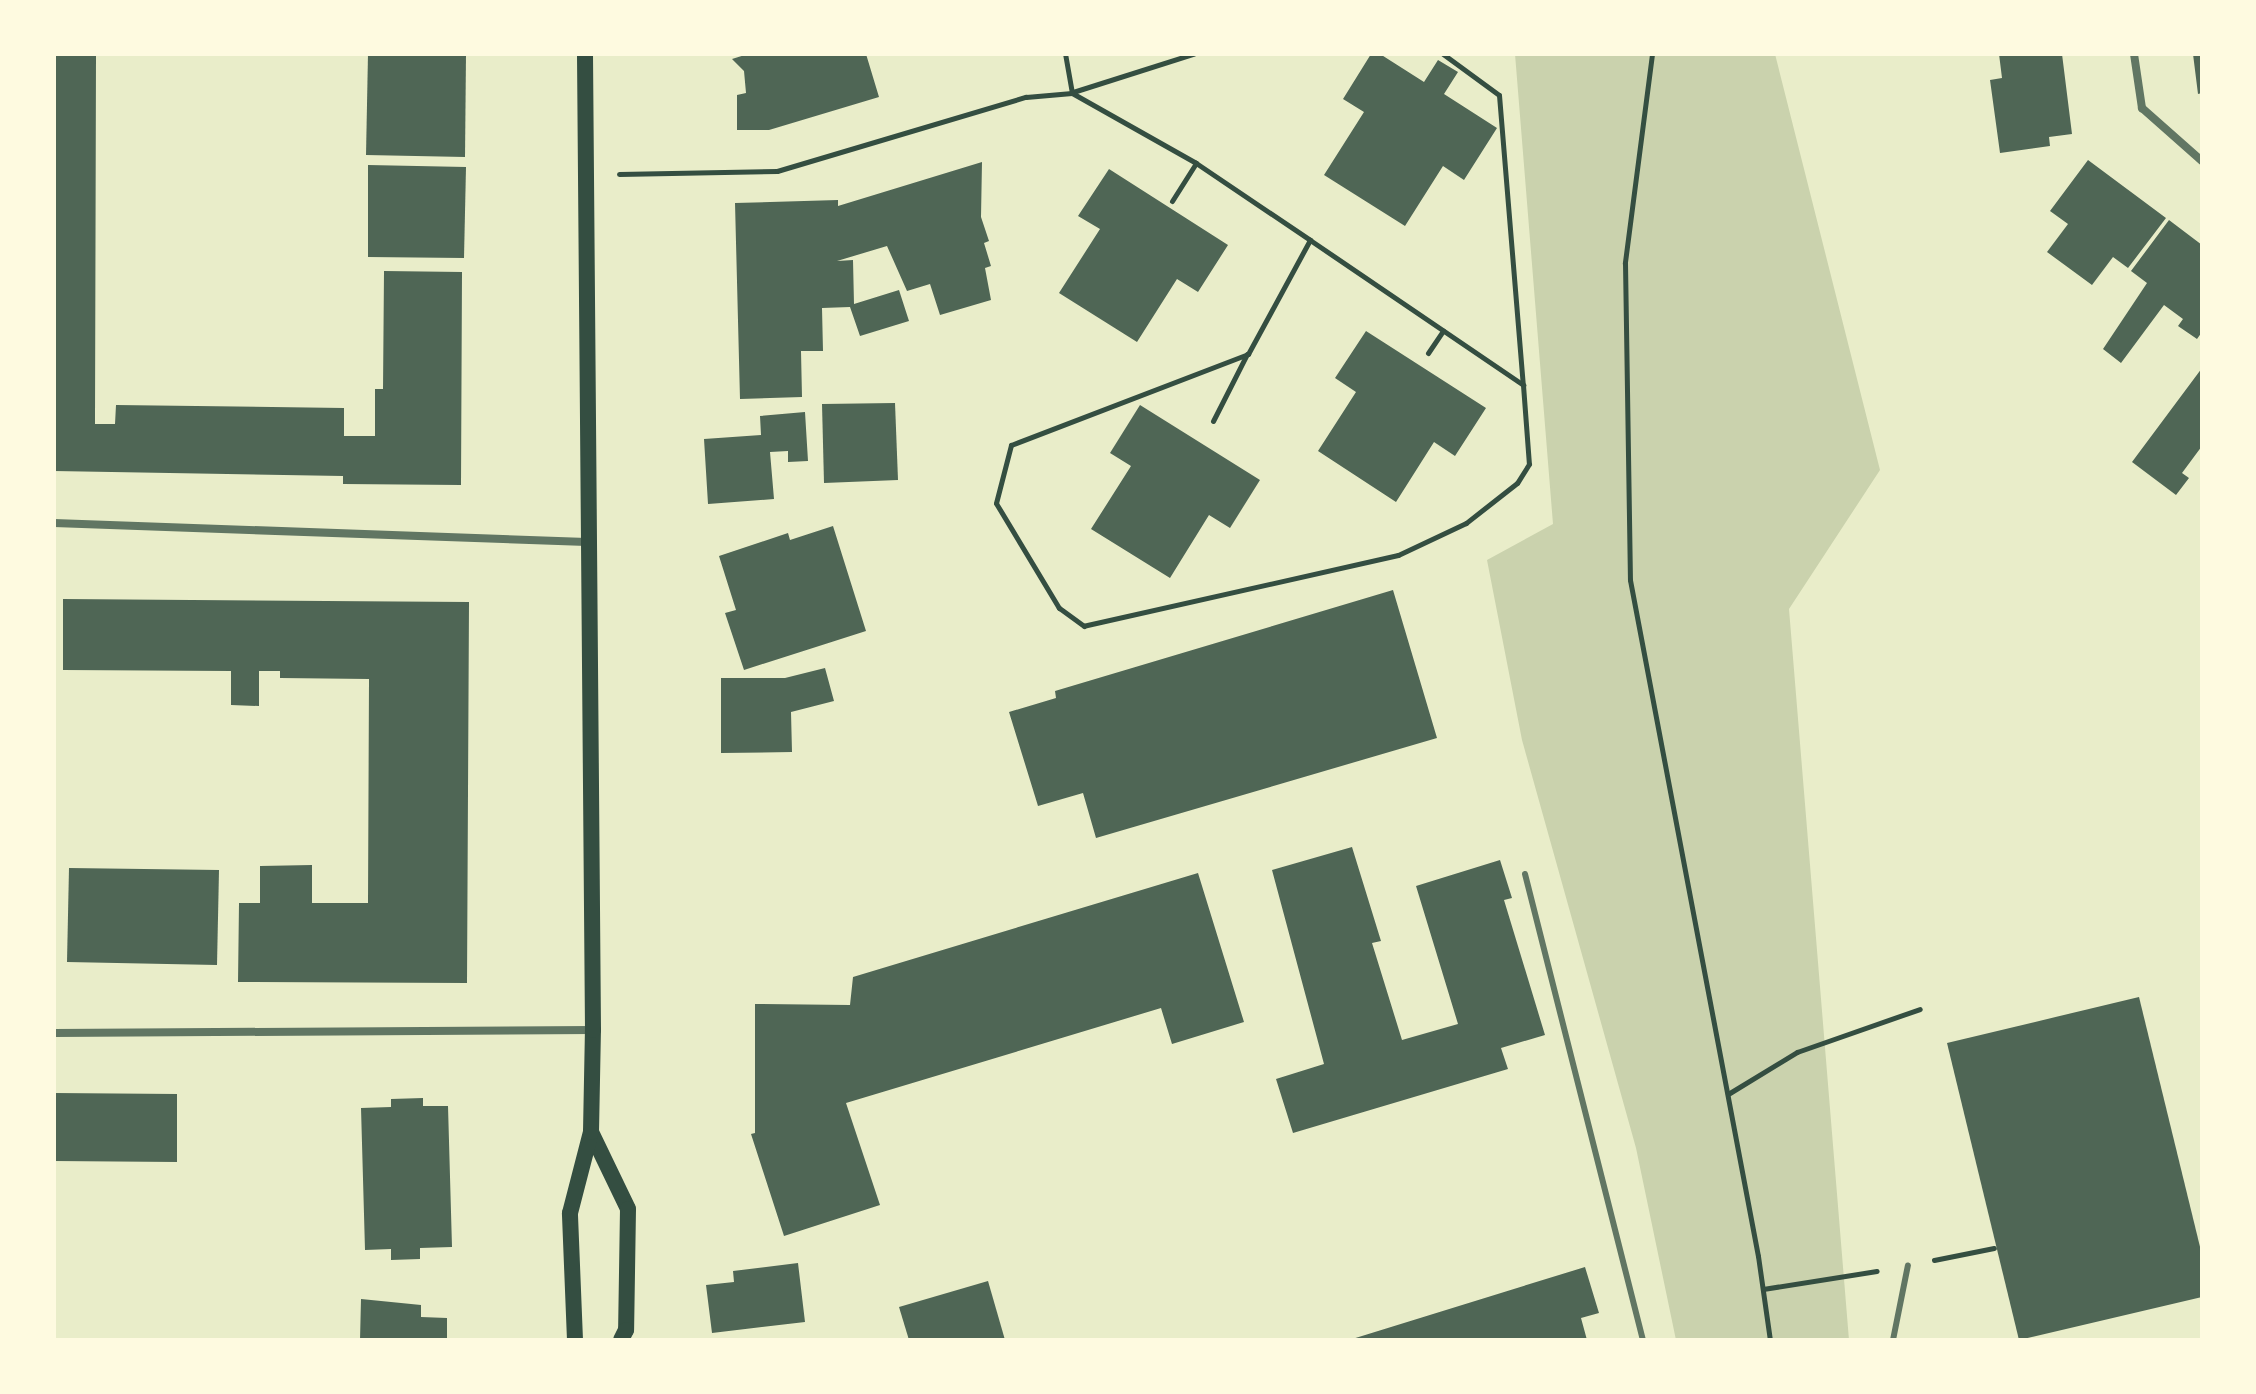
<!DOCTYPE html>
<style>
body{margin:0}
#map{position:relative;width:2256px;height:1394px;overflow:hidden;background:#e9edc9;font-family:Arial,sans-serif}
div>[style]{position:absolute}
[style*='--x']{left:calc(var(--x)*1px);top:calc(var(--y)*1px);width:calc(var(--w)*1px);rotate:calc(var(--a)*1deg)}
.green>*{inset:0;background:#cad2ad}
.building>*{inset:0;background:#4f6655}
.path>*{height:5px;margin:-2.5px;padding:0 2.5px;transform-origin:2.5px;border-radius:2.5px;background:#344e41}
.service>*{height:6px;margin:-3px;padding:0 3px;transform-origin:3px;border-radius:3px;background:#617663}
.minor>*{height:8px;margin:-4px;padding:0 4px;transform-origin:4px;border-radius:4px;background:#617663}
.secondary>*{height:16px;margin:-8px;padding:0 8px;transform-origin:8px;border-radius:8px;background:#344e41}
span{translate:-50% -50%;white-space:nowrap;text-align:center;line-height:1.15;-webkit-text-stroke:6px #fefae0;paint-order:stroke}
.frame{position:absolute;inset:0;border:56px solid #fefae0;pointer-events:none}
</style>
<div id="map">
<div class="green">
<div style="clip-path:polygon(1515px 54px,1775px 54px,1880px 470px,1789px 609px,1849px 1340px,1676px 1340px,1636px 1148px,1522px 740px,1487px 560px,1553px 524px)"></div>
</div>
<div class="building">
<div style="clip-path:polygon(54px 54px,96px 54px,95px 424px,115px 424px,116px 405px,344px 408px,344px 436px,375px 436px,375px 389px,383px 389px,384px 271px,462px 272px,461px 485px,343px 484px,343px 476px,54px 471px)"></div>
<div style="clip-path:polygon(368px 54px,466px 54px,465px 157px,366px 155px)"></div>
<div style="clip-path:polygon(748px 54px,866px 54px,879px 97px,769px 130px,737px 130px,737px 95px,746px 93px,744px 71px,732px 59px)"></div>
<div style="clip-path:polygon(1371px 54px,1380px 54px,1424px 82px,1438px 60px,1458px 72px,1444px 94px,1497px 128px,1464px 180px,1443px 166px,1405px 226px,1324px 175px,1364px 112px,1343px 99px)"></div>
<div style="clip-path:polygon(1999px 54px,2062px 54px,2072px 134px,2049px 137px,2050px 146px,2000px 153px,1990px 80px,2002px 78px)"></div>
<div style="clip-path:polygon(2193px 54px,2202px 54px,2202px 93px,2198px 94px)"></div>
<div style="clip-path:polygon(2088px 160px,2166px 218px,2128px 268px,2113px 257px,2092px 285px,2047px 252px,2068px 224px,2050px 211px)"></div>
<div style="clip-path:polygon(982px 162px,981px 217px,989px 241px,984px 243px,991px 266px,985px 268px,991px 300px,940px 315px,930px 284px,907px 291px,887px 246px,837px 261px,853px 260px,854px 304px,899px 290px,909px 321px,860px 336px,850px 307px,822px 308px,823px 351px,801px 351px,802px 397px,740px 399px,735px 203px,838px 200px,838px 206px)"></div>
<div style="clip-path:polygon(368px 165px,466px 167px,464px 258px,368px 257px)"></div>
<div style="clip-path:polygon(1109px 169px,1228px 245px,1198px 292px,1177px 279px,1137px 342px,1059px 293px,1100px 229px,1078px 216px)"></div>
<div style="clip-path:polygon(2169px 220px,2202px 245px,2202px 332px,2197px 339px,2178px 326px,2183px 319px,2164px 305px,2121px 363px,2103px 349px,2147px 283px,2131px 271px)"></div>
<div style="clip-path:polygon(1366px 331px,1486px 408px,1455px 456px,1434px 442px,1396px 502px,1318px 451px,1356px 392px,1335px 378px)"></div>
<div style="clip-path:polygon(2202px 368px,2202px 446px,2182px 473px,2189px 478px,2176px 495px,2132px 462px)"></div>
<div style="clip-path:polygon(895px 403px,898px 480px,824px 483px,822px 404px)"></div>
<div style="clip-path:polygon(1140px 405px,1260px 480px,1230px 528px,1209px 515px,1170px 578px,1091px 529px,1131px 466px,1110px 453px)"></div>
<div style="clip-path:polygon(805px 412px,808px 461px,788px 462px,788px 451px,770px 452px,774px 499px,708px 504px,704px 439px,761px 435px,760px 416px)"></div>
<div style="clip-path:polygon(833px 526px,866px 631px,744px 670px,725px 613px,736px 610px,719px 556px,788px 533px,790px 540px)"></div>
<div style="clip-path:polygon(1393px 590px,1437px 738px,1096px 838px,1083px 793px,1038px 806px,1009px 712px,1056px 698px,1055px 691px)"></div>
<div style="clip-path:polygon(63px 599px,469px 602px,467px 983px,238px 982px,239px 903px,260px 903px,260px 866px,312px 865px,312px 903px,368px 903px,369px 679px,280px 678px,280px 671px,259px 671px,259px 706px,231px 705px,231px 671px,63px 670px)"></div>
<div style="clip-path:polygon(825px 668px,834px 701px,791px 712px,792px 752px,721px 753px,721px 678px,785px 678px)"></div>
<div style="clip-path:polygon(1352px 847px,1381px 941px,1372px 943px,1402px 1040px,1458px 1024px,1416px 886px,1500px 860px,1512px 898px,1504px 900px,1545px 1035px,1501px 1048px,1508px 1069px,1293px 1133px,1276px 1079px,1324px 1064px,1272px 870px)"></div>
<div style="clip-path:polygon(69px 868px,219px 870px,217px 965px,67px 962px)"></div>
<div style="clip-path:polygon(1198px 873px,1244px 1022px,1172px 1044px,1161px 1008px,846px 1103px,880px 1205px,784px 1236px,751px 1134px,755px 1133px,755px 1004px,850px 1005px,853px 977px)"></div>
<div style="clip-path:polygon(2139px 997px,2202px 1255px,2202px 1297px,2019px 1340px,1947px 1043px)"></div>
<div style="clip-path:polygon(54px 1093px,177px 1094px,177px 1162px,54px 1161px)"></div>
<div style="clip-path:polygon(423px 1098px,423px 1106px,448px 1106px,452px 1247px,420px 1248px,420px 1259px,391px 1260px,391px 1249px,365px 1250px,361px 1108px,391px 1107px,391px 1099px)"></div>
<div style="clip-path:polygon(798px 1263px,805px 1322px,712px 1333px,706px 1285px,734px 1282px,733px 1271px)"></div>
<div style="clip-path:polygon(1585px 1267px,1599px 1313px,1581px 1318px,1587px 1340px,1349px 1340px)"></div>
<div style="clip-path:polygon(988px 1281px,1005px 1340px,909px 1340px,899px 1307px)"></div>
<div style="clip-path:polygon(361px 1299px,421px 1305px,421px 1317px,447px 1318px,447px 1340px,360px 1340px)"></div>
</div>
<div class="path">
<div style="--x:1443;--y:54;--w:69;--a:36.2"></div>
<div style="--x:1499;--y:95;--w:290;--a:85.3"></div>
<div style="--x:1652;--y:54;--w:211;--a:97.4"></div>
<div style="--x:1625;--y:263;--w:317;--a:89.1"></div>
<div style="--x:1630;--y:580;--w:688;--a:79.28"></div>
<div style="--x:1758;--y:1256;--w:85;--a:81.9"></div>
<div style="--x:1073;--y:92;--w:126;--a:-17.6"></div>
<div style="--x:1072;--y:93;--w:142;--a:29.4"></div>
<div style="--x:1196;--y:163;--w:138;--a:34"></div>
<div style="--x:1310;--y:240;--w:258;--a:34.2"></div>
<div style="--x:1523;--y:385;--w:79;--a:85.7"></div>
<div style="--x:1529;--y:464;--w:22;--a:122"></div>
<div style="--x:1517;--y:483;--w:65;--a:141.9"></div>
<div style="--x:1466;--y:523;--w:75;--a:154.8"></div>
<div style="--x:1398;--y:555;--w:322;--a:167.3"></div>
<div style="--x:1084;--y:626;--w:31;--a:-144"></div>
<div style="--x:1059;--y:608;--w:122;--a:-121"></div>
<div style="--x:996;--y:503;--w:60;--a:-75.5"></div>
<div style="--x:1011;--y:445;--w:254;--a:-21"></div>
<div style="--x:1248;--y:354;--w:130;--a:-61.5"></div>
<div style="--x:619;--y:174;--w:158;--a:-1.1"></div>
<div style="--x:777;--y:171;--w:260;--a:-16.6"></div>
<div style="--x:1026;--y:97;--w:46;--a:-5"></div>
<div style="--x:1072;--y:93;--w:40;--a:-100"></div>
<div style="--x:1172;--y:201;--w:45;--a:-57.7"></div>
<div style="--x:1428;--y:353;--w:27;--a:-56"></div>
<div style="--x:1213;--y:421;--w:75;--a:-63.1"></div>
<div style="--x:1728;--y:1094;--w:81;--a:-31.3"></div>
<div style="--x:1797;--y:1052;--w:130;--a:-19.3"></div>
<div style="--x:1934;--y:1260;--w:61;--a:-11.3"></div>
<div style="--x:1763;--y:1289;--w:115;--a:-9"></div>
</div>
<div class="service">
<div style="--x:1525;--y:874;--w:481;--a:75.8"></div>
<div style="--x:1893;--y:1340;--w:76;--a:-78.7"></div>
</div>
<div class="minor">
<div style="--x:2134;--y:54;--w:55;--a:81.6"></div>
<div style="--x:2142;--y:108;--w:80;--a:41.5"></div>
<div style="--x:54;--y:523;--w:533;--a:2.04"></div>
<div style="--x:54;--y:1033;--w:539;--a:-0.32"></div>
</div>
<div class="secondary">
<div style="--x:591;--y:1132;--w:85;--a:64.3"></div>
<div style="--x:628;--y:1209;--w:121;--a:90.9"></div>
<div style="--x:626;--y:1330;--w:11;--a:117"></div>
<div style="--x:575;--y:1340;--w:127;--a:-92.3"></div>
<div style="--x:570;--y:1213;--w:84;--a:-75.5"></div>
<div style="--x:591;--y:1132;--w:102;--a:-88.9"></div>
<div style="--x:593;--y:1030;--w:976;--a:-90.47"></div>
</div>
<div class="frame"></div>
</div>
